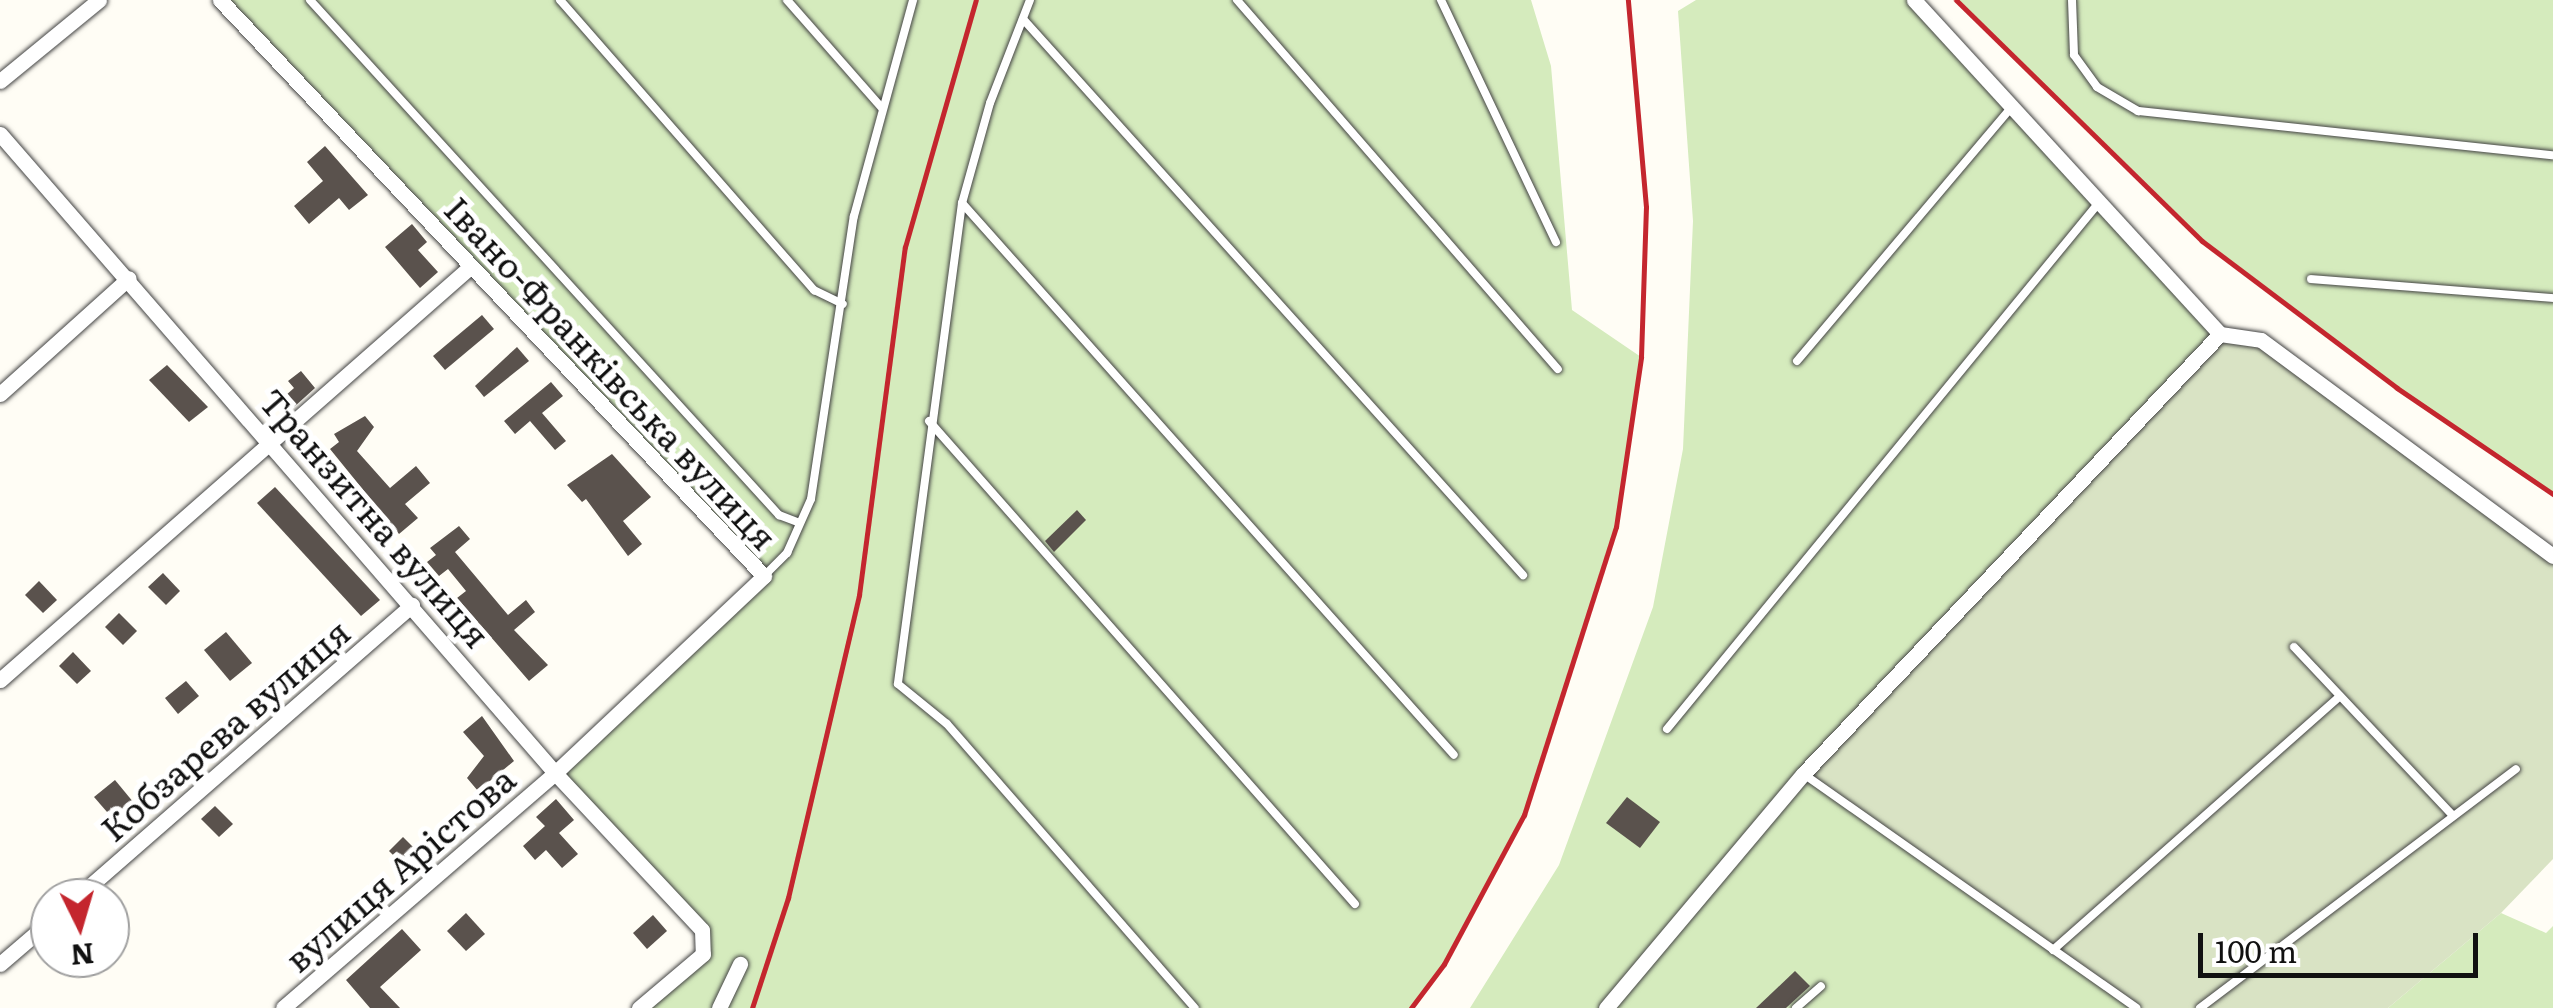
<!DOCTYPE html>
<meta charset="utf-8">
<style>
body{margin:0}
#map{position:relative;width:2553px;height:1008px;overflow:hidden;background:#fffdf5;font-family:Literata,serif}
div>[style]{position:absolute}
[style*='--x']{left:calc(var(--x)*1px);top:calc(var(--y)*1px);width:calc(var(--w)*1px);rotate:calc(var(--a)*1deg)}
.green>*{inset:0;background:#d5ebbd}
.cemetery>*{inset:0;background:#d9e3c4}
.building>*{inset:0;background:#5a524d}
.roads{filter:drop-shadow(0 0 2px #444) drop-shadow(0 0 2px #444)}
.lane>*{height:8px;margin:-4px;padding:0 4px;transform-origin:4px;border-radius:4px;background:#fff}
.street>*{height:15px;margin:-7.5px;padding:0 7.5px;transform-origin:7.5px;border-radius:7.5px;background:#fff}
.rail>*{height:5px;margin:-2.5px;padding:0 2.5px;transform-origin:2.5px;border-radius:2.5px;background:#c4262e}
span{translate:-50% -50%;white-space:nowrap;text-align:center;line-height:1.15;-webkit-text-stroke:10px #fff;paint-order:stroke}
.street-label{font-size:35px;color:#111}
.north{position:absolute;left:30px;top:878px;width:100px;height:100px;box-sizing:border-box;background:#fff;border:2px solid #a0a0a0;border-radius:50%;rotate:175deg;font-size:28px;font-weight:700;line-height:40px;text-align:center;color:#111}
.north::after{content:'';display:block;margin:auto;width:35px;height:45px;background:#c4262e;clip-path:polygon(50% 0,100% 100%,50% 72%,0 100%)}
.scale{position:absolute;left:2198px;top:933px;width:280px;height:45px;box-sizing:border-box;border:5px solid #111;border-top:0;padding-left:12px;font-size:30px;line-height:35px;white-space:nowrap;color:#111;-webkit-text-stroke:8px #fff;paint-order:stroke}
</style>
<div id="map">
<div class="green">
<div style="clip-path:polygon(220px 0,1531px 0,1551px 66px,1572px 310px,1641px 357px,1616px 527px,1524px 815px,1444px 964px,1411px 1008px,639px 1008px,703px 954px,706px 939px,555px 773px,764px 576px)"></div>
<div style="clip-path:polygon(1696px 0,1914px 0,2220px 334px,2136px 1008px,1470px 1008px,1559px 865px,1653px 607px,1683px 449px,1693px 221px,1678px 11px)"></div>
<div style="clip-path:polygon(1956px 0,2553px 0,2553px 494px,2397px 388px,2202px 241px)"></div>
<div style="clip-path:polygon(2501px 913px,2546px 933px,2553px 926px,2553px 1008px,2388px 1008px)"></div>
</div>
<div class="cemetery">
<div style="clip-path:polygon(2220px 334px,2242px 334px,2553px 556px,2553px 859px,2501px 913px,2388px 1008px,2136px 1008px,1803px 774px)"></div>
</div>
<div class="building">
<div style="clip-path:polygon(325px 146px,368px 195px,349px 210px,339px 198px,309px 224px,294px 206px,323px 181px,307px 162px)"></div>
<div style="clip-path:polygon(412px 224px,427px 242px,418px 250px,438px 272px,420px 288px,385px 247px)"></div>
<div style="clip-path:polygon(482px 315px,494px 329px,445px 370px,433px 356px)"></div>
<div style="clip-path:polygon(517px 347px,529px 361px,484px 397px,475px 386px)"></div>
<div style="clip-path:polygon(167px 365px,208px 407px,189px 422px,149px 380px)"></div>
<div style="clip-path:polygon(301px 371px,315px 388px,294px 407px,285px 396px,294px 388px,288px 381px)"></div>
<div style="clip-path:polygon(551px 382px,563px 396px,542px 413px,566px 441px,555px 450px,530px 421px,515px 434px,504px 421px)"></div>
<div style="clip-path:polygon(365px 416px,374px 427px,357px 451px,390px 488px,416px 466px,430px 483px,405px 504px,418px 518px,399px 534px,330px 449px,339px 442px,334px 434px)"></div>
<div style="clip-path:polygon(612px 454px,651px 497px,623px 521px,642px 544px,628px 556px,586px 499px,582px 502px,567px 485px)"></div>
<div style="clip-path:polygon(275px 487px,380px 600px,361px 616px,257px 503px)"></div>
<div style="clip-path:polygon(1077px 510px,1086px 520px,1054px 552px,1045px 541px)"></div>
<div style="clip-path:polygon(459px 526px,470px 539px,455px 552px,508px 615px,526px 600px,535px 612px,514px 630px,548px 665px,529px 681px,457px 598px,466px 591px,448px 569px,439px 576px,427px 562px,436px 555px,430px 548px)"></div>
<div style="clip-path:polygon(163px 573px,180px 591px,166px 605px,148px 587px)"></div>
<div style="clip-path:polygon(39px 581px,57px 600px,43px 613px,25px 595px)"></div>
<div style="clip-path:polygon(119px 613px,137px 631px,123px 645px,105px 627px)"></div>
<div style="clip-path:polygon(226px 632px,252px 663px,230px 681px,204px 650px)"></div>
<div style="clip-path:polygon(73px 652px,91px 671px,77px 684px,59px 666px)"></div>
<div style="clip-path:polygon(186px 681px,199px 696px,178px 714px,165px 698px)"></div>
<div style="clip-path:polygon(482px 716px,514px 761px,478px 791px,467px 778px,484px 756px,463px 732px)"></div>
<div style="clip-path:polygon(115px 780px,134px 803px,114px 820px,94px 797px)"></div>
<div style="clip-path:polygon(1627px 797px,1660px 822px,1640px 848px,1606px 823px)"></div>
<div style="clip-path:polygon(556px 799px,574px 820px,559px 833px,578px 854px,562px 868px,546px 850px,535px 860px,523px 846px,545px 826px,536px 817px)"></div>
<div style="clip-path:polygon(215px 806px,233px 824px,219px 837px,201px 819px)"></div>
<div style="clip-path:polygon(403px 837px,421px 855px,407px 869px,389px 851px)"></div>
<div style="clip-path:polygon(466px 913px,485px 934px,466px 951px,447px 931px)"></div>
<div style="clip-path:polygon(653px 915px,667px 931px,647px 949px,633px 933px)"></div>
<div style="clip-path:polygon(402px 929px,421px 950px,380px 987px,400px 1008px,370px 1008px,346px 980px)"></div>
<div style="clip-path:polygon(1795px 971px,1810px 986px,1786px 1008px,1756px 1008px)"></div>
</div>
<div class="roads">
<div class="lane">
<div style="--x:310;--y:0;--w:697;--a:47.68"></div>
<div style="--x:779;--y:515;--w:22;--a:21"></div>
<div style="--x:560;--y:0;--w:386;--a:48.8"></div>
<div style="--x:814;--y:290;--w:32;--a:26"></div>
<div style="--x:787;--y:0;--w:144;--a:48.7"></div>
<div style="--x:1030;--y:0;--w:110;--a:111.2"></div>
<div style="--x:990;--y:103;--w:104;--a:105.6"></div>
<div style="--x:962;--y:203;--w:485;--a:97.6"></div>
<div style="--x:898;--y:684;--w:63;--a:39.2"></div>
<div style="--x:947;--y:724;--w:377;--a:48.9"></div>
<div style="--x:1237;--y:0;--w:489;--a:49"></div>
<div style="--x:1441;--y:0;--w:268;--a:64.6"></div>
<div style="--x:2072;--y:0;--w:55;--a:87.9"></div>
<div style="--x:2074;--y:55;--w:39;--a:54"></div>
<div style="--x:2097;--y:87;--w:48;--a:30.3"></div>
<div style="--x:2138;--y:111;--w:417;--a:6.1"></div>
<div style="--x:1023;--y:19;--w:748;--a:48.04"></div>
<div style="--x:962;--y:203;--w:739;--a:48.29"></div>
<div style="--x:2311;--y:279;--w:243;--a:4.5"></div>
<div style="--x:1797;--y:361;--w:329;--a:-49.8"></div>
<div style="--x:929;--y:421;--w:644;--a:48.59"></div>
<div style="--x:764;--y:576;--w:33;--a:-45"></div>
<div style="--x:787;--y:553;--w:59;--a:-66"></div>
<div style="--x:811;--y:499;--w:286;--a:-81.4"></div>
<div style="--x:854;--y:216;--w:224;--a:-74.7"></div>
<div style="--x:2294;--y:647;--w:232;--a:46.7"></div>
<div style="--x:1667;--y:729;--w:678;--a:-50.63"></div>
<div style="--x:1805;--y:775;--w:405;--a:35.1"></div>
<div style="--x:2053;--y:950;--w:383;--a:-41.5"></div>
<div style="--x:1796;--y:1008;--w:33;--a:-41"></div>
<div style="--x:2200;--y:1008;--w:396;--a:-37.1"></div>
</div>
<div class="street">
<div style="--x:220;--y:0;--w:792;--a:46.64"></div>
<div style="--x:764;--y:576;--w:287;--a:136.7"></div>
<div style="--x:555;--y:773;--w:359;--a:139.2"></div>
<div style="--x:1914;--y:0;--w:453;--a:47.5"></div>
<div style="--x:0;--y:81;--w:128;--a:-39.3"></div>
<div style="--x:0;--y:134;--w:846;--a:49.02"></div>
<div style="--x:555;--y:773;--w:215;--a:46.9"></div>
<div style="--x:702;--y:930;--w:24;--a:88"></div>
<div style="--x:703;--y:954;--w:84;--a:139.8"></div>
<div style="--x:0;--y:394;--w:173;--a:-42"></div>
<div style="--x:0;--y:680;--w:627;--a:-41.31"></div>
<div style="--x:76;--y:898;--w:446;--a:-41.1"></div>
<div style="--x:0;--y:964;--w:66;--a:-40.7"></div>
<div style="--x:719;--y:1008;--w:49;--a:-64.5"></div>
<div style="--x:1606;--y:1008;--w:306;--a:-49.9"></div>
<div style="--x:1803;--y:774;--w:606;--a:-46.54"></div>
<div style="--x:2220;--y:334;--w:41;--a:8.3"></div>
<div style="--x:2261;--y:340;--w:363;--a:36.5"></div>
</div>
</div>
<div class="rail">
<div style="--x:1956;--y:0;--w:344;--a:44.4"></div>
<div style="--x:2202;--y:241;--w:244;--a:37"></div>
<div style="--x:2397;--y:388;--w:189;--a:34.2"></div>
<div style="--x:752;--y:1008;--w:116;--a:-71.9"></div>
<div style="--x:788;--y:898;--w:311;--a:-76.8"></div>
<div style="--x:859;--y:595;--w:351;--a:-82.5"></div>
<div style="--x:905;--y:247;--w:257;--a:-74"></div>
<div style="--x:1411;--y:1008;--w:55;--a:-53.1"></div>
<div style="--x:1444;--y:964;--w:169;--a:-61.8"></div>
<div style="--x:1524;--y:815;--w:302;--a:-72.3"></div>
<div style="--x:1616;--y:527;--w:172;--a:-81.6"></div>
<div style="--x:1641;--y:357;--w:150;--a:-88.1"></div>
<div style="--x:1646;--y:207;--w:208;--a:-95"></div>
</div>
<div class="street-label">
<span style="left:612px;top:372px;rotate:47deg">Івано-Франківська вулиця</span>
<span style="left:376px;top:517px;rotate:49deg">Транзитна вулиця</span>
<span style="left:224px;top:729px;rotate:-41deg">Кобзарева вулиця</span>
<span style="left:399px;top:868px;rotate:-41deg">вулиця Арістова</span>
</div>
<div class="north">N</div>
<div class="scale">100 m</div>
</div>
